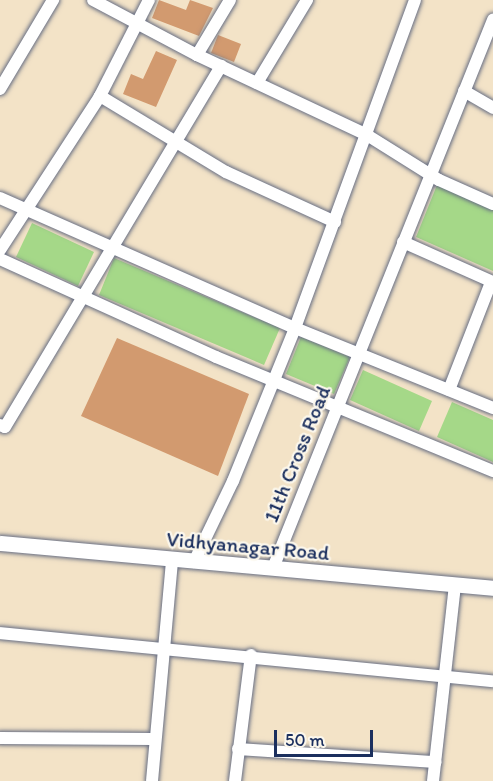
<!DOCTYPE html>
<style>
body{margin:0}
#map{position:relative;width:493px;height:781px;overflow:hidden;background:#f3e3c7;font-family:Itim,sans-serif}
div>[style]{position:absolute}
[style*='--x']{left:calc(var(--x)*1px);top:calc(var(--y)*1px);width:calc(var(--w)*1px);rotate:calc(var(--a)*1deg)}
.green>*{inset:0;background:#a5d888}
.building>*{inset:0;background:#d29a6f}
.roads{filter:drop-shadow(0 0 2px #676e83) drop-shadow(0 0 2px #676e83)}
.minor>*{height:12px;margin:-6px;padding:0 6px;transform-origin:6px;border-radius:6px;background:#fff}
.tertiary>*{height:15px;margin:-7.5px;padding:0 7.5px;transform-origin:7.5px;border-radius:7.5px;background:#fff}
span{translate:-50% -50%;white-space:nowrap;text-align:center;line-height:1.15;-webkit-text-stroke:4.5px #fbf7ec;paint-order:stroke}
.street-label{font-size:21px;color:#1b2f5e}
.scale{position:absolute;left:274px;top:730px;width:99px;height:27px;box-sizing:border-box;border:3px solid #1b2f5e;border-top:0;padding-left:8px;font-size:18px;line-height:21px;white-space:nowrap;color:#1b2f5e;-webkit-text-stroke:4px #fbf7ec;paint-order:stroke}
</style>
<div id="map">
<div class="green">
<div style="clip-path:polygon(439px 180px,493px 209px,493px 271px,416px 237px)"></div>
<div style="clip-path:polygon(32px 223px,94px 252px,78px 286px,16px 257px)"></div>
<div style="clip-path:polygon(114px 258px,280px 328px,264px 365px,99px 295px)"></div>
<div style="clip-path:polygon(301px 337px,350px 357px,334px 394px,286px 374px)"></div>
<div style="clip-path:polygon(363px 370px,432px 401px,419px 431px,350px 400px)"></div>
<div style="clip-path:polygon(452px 402px,493px 420px,493px 462px,437px 437px)"></div>
</div>
<div class="building">
<div style="clip-path:polygon(159px 0,186px 10px,190px 0,213px 8px,199px 36px,152px 18px)"></div>
<div style="clip-path:polygon(218px 35px,241px 44px,234px 62px,211px 53px)"></div>
<div style="clip-path:polygon(156px 51px,177px 60px,156px 107px,123px 94px,131px 74px,143px 79px)"></div>
<div style="clip-path:polygon(117px 338px,249px 394px,218px 476px,81px 416px)"></div>
</div>
<div class="roads">
<div class="minor">
<div style="--x:93;--y:0;--w:118;--a:27.9"></div>
<div style="--x:197;--y:55;--w:188;--a:25.2"></div>
<div style="--x:367;--y:135;--w:85;--a:32"></div>
<div style="--x:439;--y:180;--w:59;--a:24"></div>
<div style="--x:197;--y:55;--w:64;--a:-59"></div>
<div style="--x:257;--y:83;--w:97;--a:-58.9"></div>
<div style="--x:0;--y:89;--w:104;--a:-59.2"></div>
<div style="--x:464;--y:91;--w:34;--a:30"></div>
<div style="--x:100;--y:96;--w:147;--a:31.1"></div>
<div style="--x:226;--y:172;--w:120;--a:24.6"></div>
<div style="--x:0;--y:198;--w:322;--a:23.8"></div>
<div style="--x:295;--y:328;--w:214;--a:22"></div>
<div style="--x:403;--y:242;--w:98;--a:24"></div>
<div style="--x:0;--y:250;--w:184;--a:-57"></div>
<div style="--x:100;--y:96;--w:108;--a:-63"></div>
<div style="--x:0;--y:259;--w:237;--a:24.4"></div>
<div style="--x:216;--y:357;--w:300;--a:22.4"></div>
<div style="--x:449;--y:390;--w:116;--a:-68.7"></div>
<div style="--x:0;--y:425;--w:5;--a:22"></div>
<div style="--x:5;--y:427;--w:421;--a:-59.1"></div>
<div style="--x:194;--y:562;--w:90;--a:-64.3"></div>
<div style="--x:233;--y:481;--w:165;--a:-67.9"></div>
<div style="--x:295;--y:328;--w:349;--a:-69.9"></div>
<div style="--x:273;--y:568;--w:591;--a:-68.13"></div>
<div style="--x:0;--y:633;--w:495;--a:5.6"></div>
<div style="--x:0;--y:738;--w:153;--a:0.4"></div>
<div style="--x:238;--y:749;--w:198;--a:3.8"></div>
<div style="--x:152;--y:781;--w:221;--a:-84.8"></div>
<div style="--x:235;--y:781;--w:127;--a:-82.8"></div>
<div style="--x:433;--y:781;--w:197;--a:-83.6"></div>
</div>
<div class="tertiary">
<div style="--x:0;--y:543;--w:495;--a:5.2"></div>
</div>
</div>
<div class="street-label">
<span style="left:297px;top:454px;rotate:-68deg">11th Cross Road</span>
<span style="left:248px;top:546px;rotate:5deg">Vidhyanagar Road</span>
</div>
<div class="scale">50 m</div>
</div>
